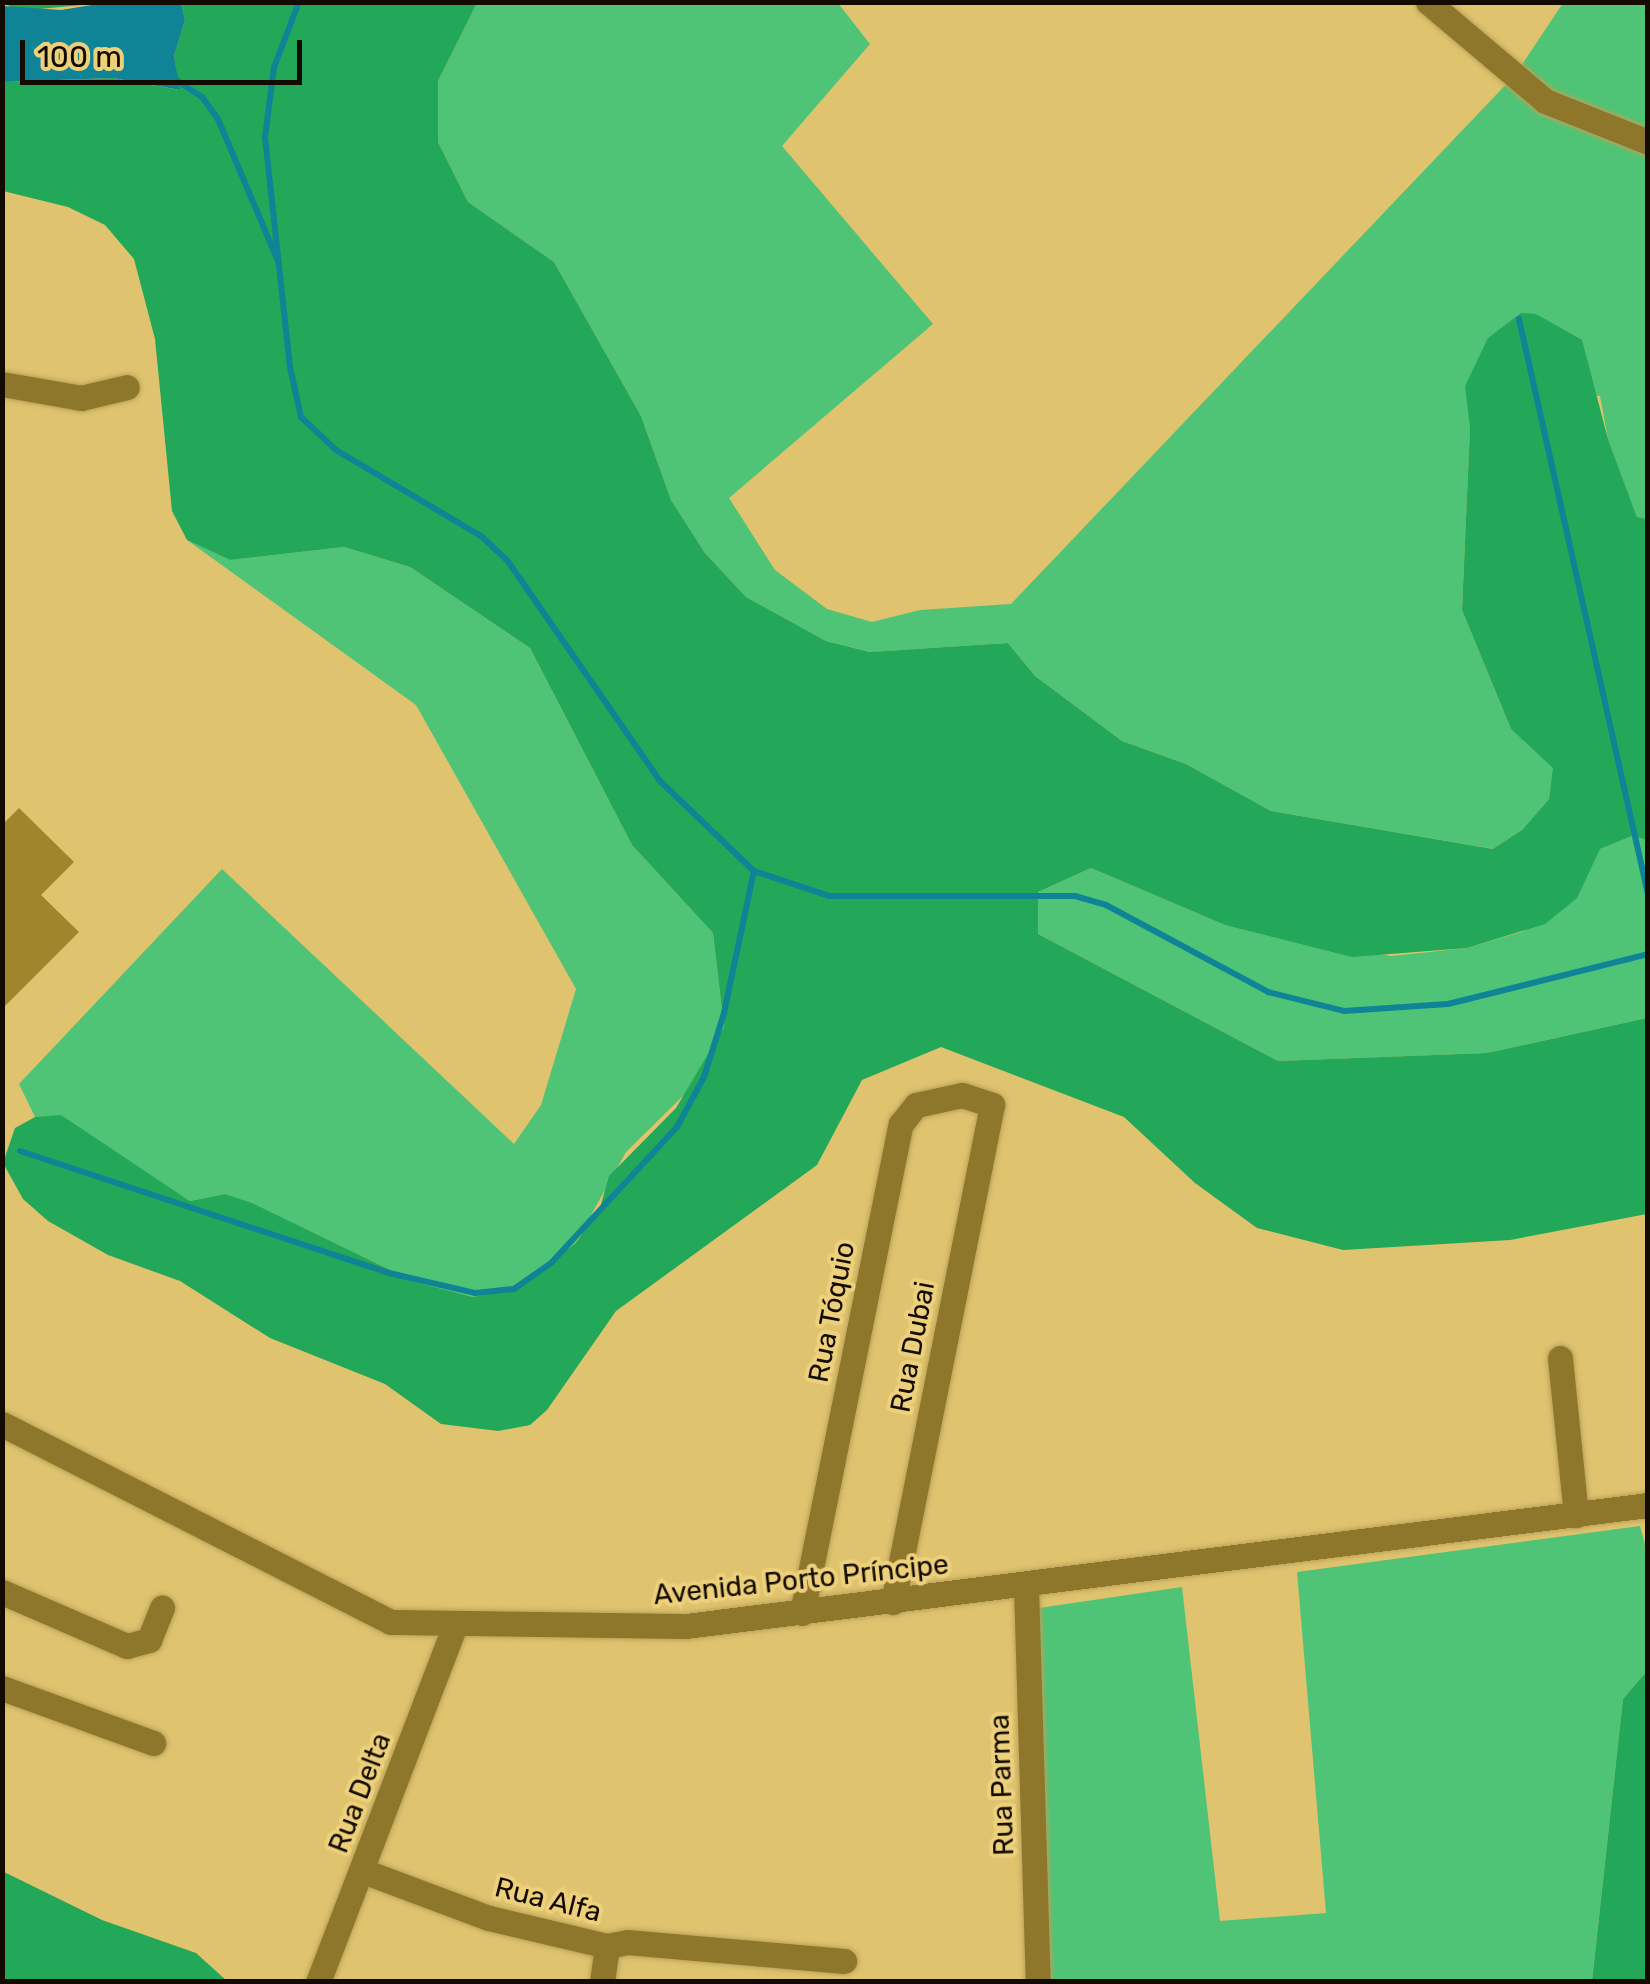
<!DOCTYPE html>
<meta charset="utf-8">
<style>
body{margin:0}
#map{position:relative;width:1650px;height:1984px;overflow:hidden;background:#dfc36e;font-family:Rubik,sans-serif}
div>[style]{position:absolute}
[style*='--x']{left:calc(var(--x)*1px);top:calc(var(--y)*1px);width:calc(var(--w)*1px);rotate:calc(var(--a)*1deg)}
.green>*{inset:0;background:#50c476}
.forest>*{inset:0;background:#23a758}
.water>*{inset:0;background:#0e8496}
.stream>*{height:6px;margin:-3px;padding:0 3px;transform-origin:3px;border-radius:3px;background:#0e8496}
.building>*{inset:0;background:#a0852d}
.roads{filter:drop-shadow(0 0 2px #baa25a) drop-shadow(0 0 2px #baa25a)}
.minor>*{height:25px;margin:-12.5px;padding:0 12.5px;transform-origin:12.5px;border-radius:12.5px;background:#8e772a}
span{translate:-50% -50%;white-space:nowrap;text-align:center;line-height:1.15;-webkit-text-stroke:8px #edd07b;paint-order:stroke}
.street-label{font-size:28px;color:#130b00}
.frame{position:absolute;inset:0;border:5px solid #130b00;pointer-events:none}
.scale{position:absolute;left:20px;top:40px;width:282px;height:45px;box-sizing:border-box;border:5px solid #130b00;border-top:0;padding-left:12px;font-size:30px;line-height:35px;white-space:nowrap;color:#130b00;-webkit-text-stroke:8px #edd07b;paint-order:stroke}
</style>
<div id="map">
<div class="green">
<div style="clip-path:polygon(477px 3px,838px 3px,870px 44px,782px 146px,933px 324px,729px 498px,775px 570px,827px 609px,872px 622px,920px 610px,1011px 604px,1515px 75px,1563px 3px,1647px 3px,1647px 519px,1637px 517px,1608px 439px,1600px 396px,1466px 386px,1470px 428px,1462px 610px,1511px 729px,1554px 768px,1549px 799px,1522px 830px,1494px 849px,1271px 811px,1186px 764px,1122px 741px,1035px 676px,1008px 643px,871px 652px,826px 641px,746px 597px,705px 553px,671px 500px,641px 416px,554px 262px,468px 202px,438px 142px,438px 81px)"></div>
<div style="clip-path:polygon(187px 540px,230px 560px,344px 547px,410px 567px,530px 648px,632px 845px,713px 933px,724px 1027px,685px 1094px,626px 1152px,575px 1244px,507px 1290px,473px 1297px,415px 1282px,251px 1203px,225px 1194px,190px 1201px,61px 1116px,35px 1117px,19px 1084px,222px 869px,514px 1144px,541px 1105px,576px 989px,416px 705px)"></div>
<div style="clip-path:polygon(1632px 836px,1647px 840px,1647px 1018px,1487px 1053px,1278px 1061px,1038px 934px,1038px 892px,1091px 868px,1225px 925px,1391px 956px,1467px 948px,1524px 931px,1600px 849px)"></div>
<div style="clip-path:polygon(1640px 1526px,1647px 1551px,1647px 1671px,1623px 1699px,1592px 1981px,1045px 1981px,1039px 1608px,1182px 1587px,1220px 1921px,1326px 1913px,1297px 1572px)"></div>
</div>
<div class="forest">
<div style="clip-path:polygon(3px 2px,104px 3px,17px 11px)"></div>
<div style="clip-path:polygon(181px 3px,477px 3px,438px 81px,438px 142px,468px 202px,554px 262px,641px 416px,671px 500px,705px 553px,746px 597px,826px 641px,870px 652px,1008px 643px,1035px 676px,1122px 741px,1186px 764px,1271px 811px,1493px 849px,1522px 830px,1549px 799px,1553px 768px,1511px 729px,1462px 610px,1470px 428px,1465px 386px,1488px 338px,1521px 313px,1536px 314px,1582px 340px,1608px 439px,1637px 517px,1647px 519px,1647px 840px,1632px 836px,1600px 849px,1577px 898px,1545px 924px,1467px 948px,1352px 957px,1225px 925px,1091px 868px,1038px 892px,1038px 934px,1278px 1061px,1487px 1053px,1647px 1018px,1647px 1214px,1510px 1240px,1343px 1250px,1257px 1228px,1195px 1183px,1124px 1117px,941px 1047px,862px 1080px,817px 1165px,616px 1311px,547px 1410px,530px 1425px,498px 1431px,441px 1424px,385px 1384px,270px 1338px,180px 1281px,108px 1255px,48px 1221px,23px 1199px,3px 1163px,15px 1128px,35px 1117px,61px 1115px,190px 1201px,225px 1194px,252px 1203px,415px 1282px,473px 1297px,507px 1290px,575px 1244px,600px 1208px,609px 1176px,676px 1108px,724px 1027px,713px 933px,632px 845px,530px 648px,410px 567px,344px 547px,230px 560px,187px 540px,172px 511px,155px 339px,134px 259px,105px 225px,68px 207px,3px 191px,3px 82px,113px 78px,179px 90px,174px 56px,185px 20px)"></div>
<div style="clip-path:polygon(1647px 1671px,1647px 1981px,1592px 1981px,1623px 1699px)"></div>
<div style="clip-path:polygon(2px 1871px,102px 1920px,196px 1953px,227px 1981px,3px 1981px)"></div>
</div>
<div class="water">
<div style="clip-path:polygon(104px 3px,181px 3px,185px 20px,174px 56px,180px 90px,113px 78px,3px 82px,3px 6px,61px 10px)"></div>
</div>
<div class="stream">
<div style="--x:299;--y:2;--w:70;--a:111"></div>
<div style="--x:274;--y:67;--w:71;--a:97.3"></div>
<div style="--x:265;--y:137;--w:231;--a:83.8"></div>
<div style="--x:290;--y:367;--w:51;--a:77.6"></div>
<div style="--x:301;--y:417;--w:48;--a:43.3"></div>
<div style="--x:336;--y:450;--w:169;--a:30.7"></div>
<div style="--x:481;--y:536;--w:35;--a:43"></div>
<div style="--x:507;--y:560;--w:269;--a:55.3"></div>
<div style="--x:660;--y:781;--w:130;--a:43.8"></div>
<div style="--x:754;--y:871;--w:79;--a:18.4"></div>
<div style="--x:829;--y:896;--w:246;--a:0"></div>
<div style="--x:1075;--y:896;--w:32;--a:16"></div>
<div style="--x:1106;--y:905;--w:184;--a:28.2"></div>
<div style="--x:1268;--y:992;--w:78;--a:14"></div>
<div style="--x:1344;--y:1011;--w:104;--a:-3.9"></div>
<div style="--x:1448;--y:1004;--w:206;--a:-14"></div>
<div style="--x:172;--y:77;--w:36;--a:34"></div>
<div style="--x:202;--y:97;--w:27;--a:54"></div>
<div style="--x:218;--y:119;--w:154;--a:67.1"></div>
<div style="--x:1519;--y:319;--w:589;--a:77.36"></div>
<div style="--x:20;--y:1151;--w:389;--a:18.3"></div>
<div style="--x:389;--y:1273;--w:88;--a:13.1"></div>
<div style="--x:475;--y:1293;--w:39;--a:-6"></div>
<div style="--x:514;--y:1289;--w:45;--a:-35.1"></div>
<div style="--x:551;--y:1263;--w:185;--a:-47.2"></div>
<div style="--x:677;--y:1127;--w:57;--a:-61.6"></div>
<div style="--x:704;--y:1077;--w:67;--a:-72.6"></div>
<div style="--x:724;--y:1013;--w:145;--a:-78.1"></div>
</div>
<div class="building">
<div style="clip-path:polygon(19px 808px,74px 862px,41px 895px,79px 932px,2px 1009px,2px 825px)"></div>
</div>
<div class="roads">
<div class="minor">
<div style="--x:1428;--y:2;--w:153;--a:40.2"></div>
<div style="--x:1545;--y:101;--w:111;--a:21.7"></div>
<div style="--x:2;--y:384;--w:80;--a:10"></div>
<div style="--x:81;--y:398;--w:47;--a:-13.4"></div>
<div style="--x:1560;--y:1358;--w:158;--a:84.2"></div>
<div style="--x:2;--y:1424;--w:436;--a:27"></div>
<div style="--x:391;--y:1622;--w:295;--a:0.8"></div>
<div style="--x:686;--y:1626;--w:970;--a:-7.17"></div>
<div style="--x:1026;--y:1586;--w:396;--a:88.3"></div>
<div style="--x:2;--y:1592;--w:136;--a:23.4"></div>
<div style="--x:127;--y:1646;--w:23;--a:-15"></div>
<div style="--x:149;--y:1640;--w:35;--a:-68"></div>
<div style="--x:802;--y:1613;--w:499;--a:-78.6"></div>
<div style="--x:901;--y:1124;--w:24;--a:-52"></div>
<div style="--x:916;--y:1105;--w:47;--a:-12.3"></div>
<div style="--x:962;--y:1095;--w:32;--a:18"></div>
<div style="--x:992;--y:1105;--w:507;--a:101.27"></div>
<div style="--x:2;--y:1688;--w:161;--a:20"></div>
<div style="--x:363;--y:1871;--w:134;--a:20.5"></div>
<div style="--x:489;--y:1918;--w:121;--a:13.3"></div>
<div style="--x:607;--y:1946;--w:20;--a:-11"></div>
<div style="--x:627;--y:1942;--w:218;--a:5"></div>
<div style="--x:318;--y:1982;--w:382;--a:-69"></div>
<div style="--x:602;--y:1982;--w:36;--a:-82"></div>
</div>
</div>
<div class="street-label">
<span style="left:832px;top:1312px;rotate:-79deg">Rua Tóquio</span>
<span style="left:913px;top:1347px;rotate:-79deg">Rua Dubai</span>
<span style="left:801px;top:1580px;rotate:-6deg">Avenida Porto Príncipe</span>
<span style="left:1002px;top:1785px;rotate:-92deg">Rua Parma</span>
<span style="left:360px;top:1793px;rotate:-69deg">Rua Delta</span>
<span style="left:548px;top:1900px;rotate:14deg">Rua Alfa</span>
</div>
<div class="frame"></div>
<div class="scale">100 m</div>
</div>
